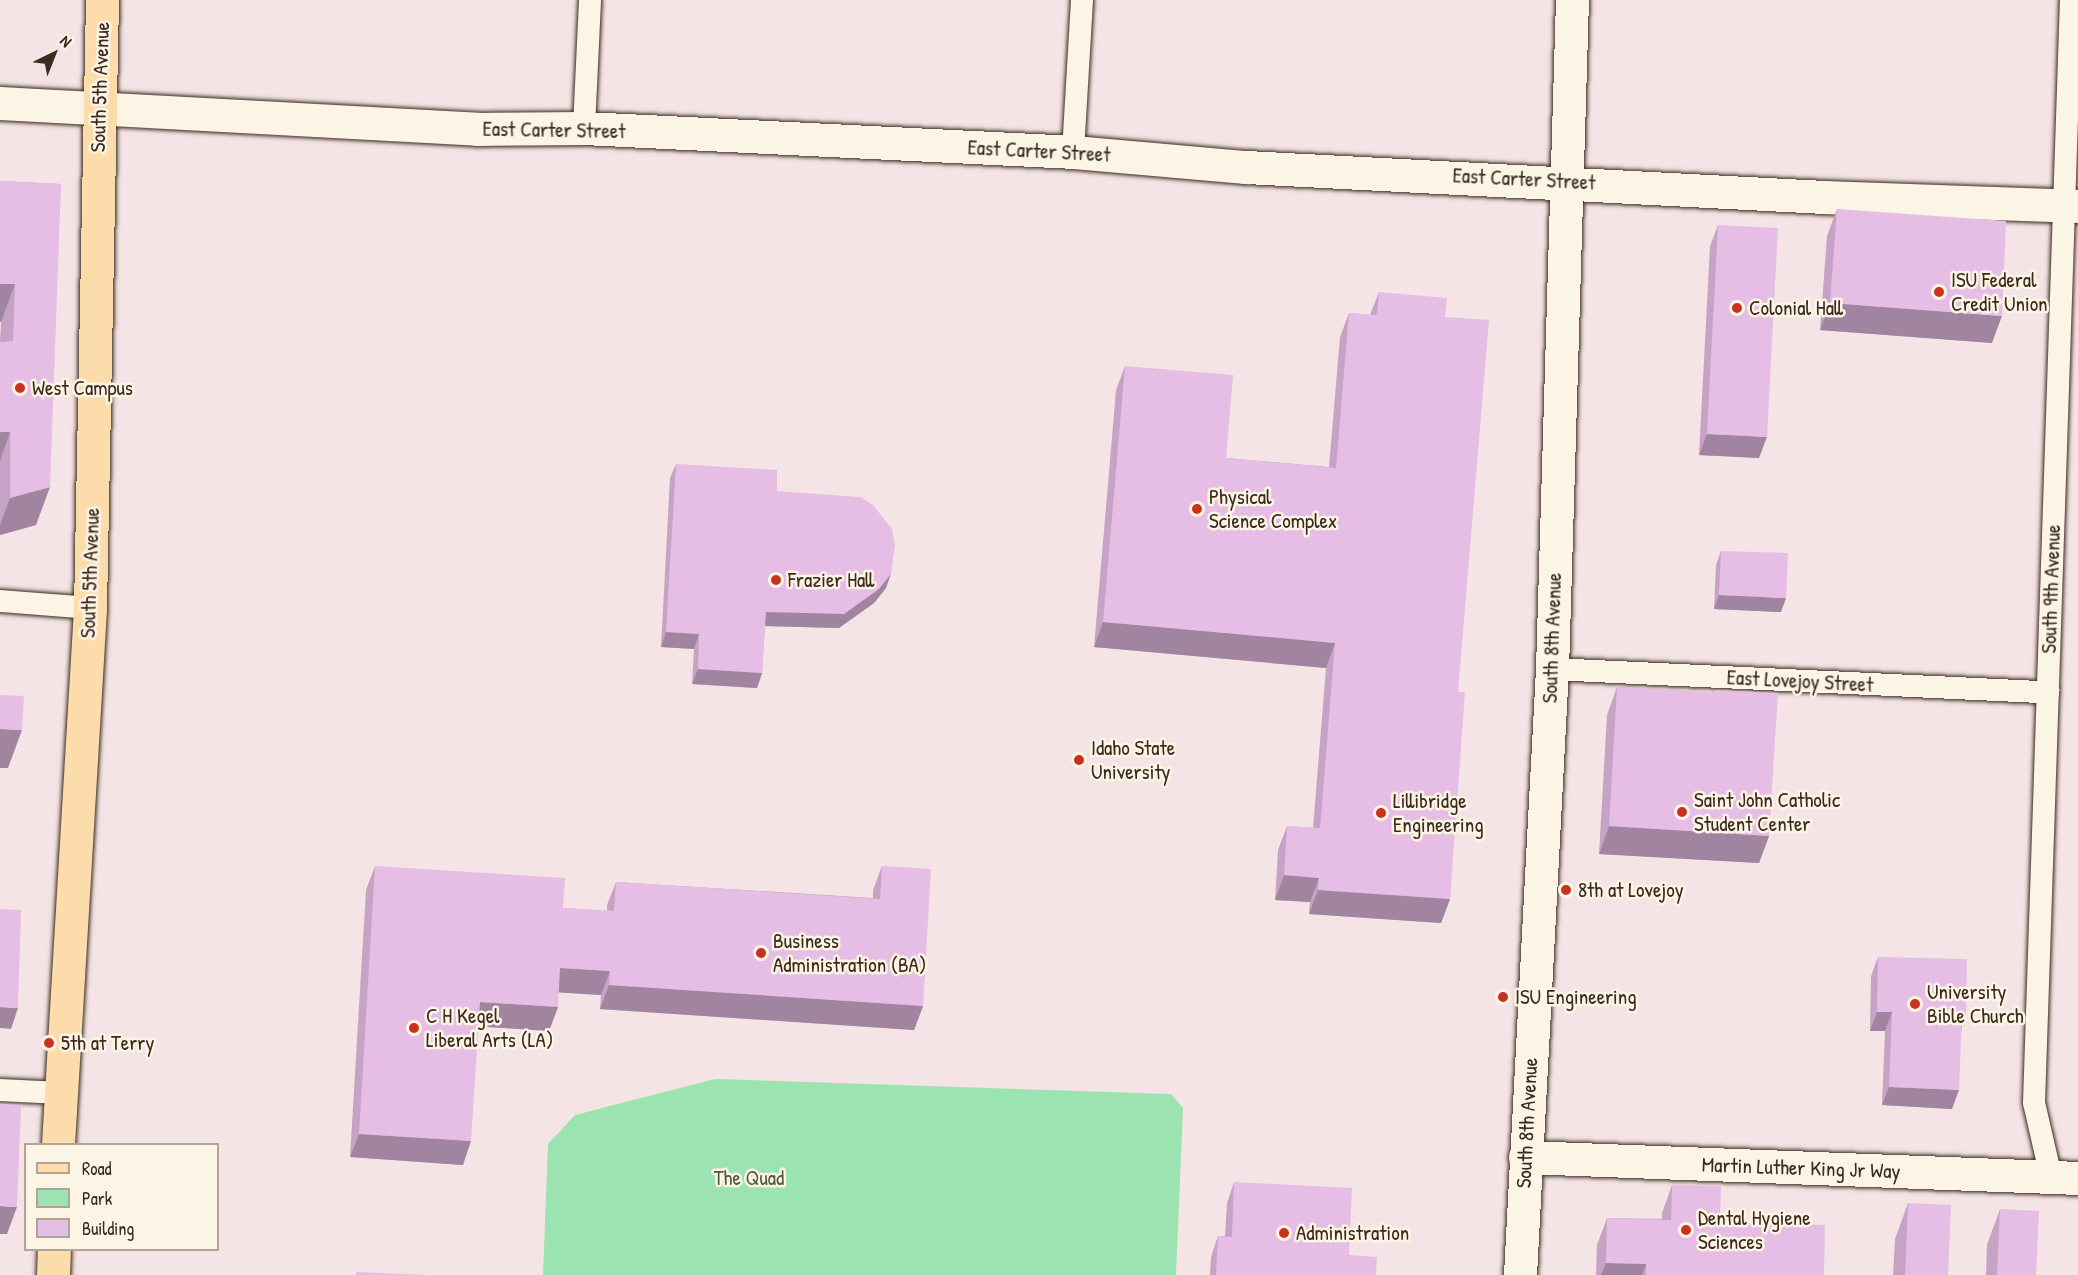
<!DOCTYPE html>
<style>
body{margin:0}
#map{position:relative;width:2078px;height:1275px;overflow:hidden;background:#f5e4e5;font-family:"Patrick Hand",sans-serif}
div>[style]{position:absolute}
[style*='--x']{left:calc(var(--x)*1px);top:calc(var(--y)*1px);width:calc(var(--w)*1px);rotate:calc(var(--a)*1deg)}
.green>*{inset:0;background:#9be3b1}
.roads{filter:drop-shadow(0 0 2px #3b2a1e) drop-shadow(0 0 2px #3b2a1e)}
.street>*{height:22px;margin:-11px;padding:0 11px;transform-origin:11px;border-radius:11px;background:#fcf5e5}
.secondary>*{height:33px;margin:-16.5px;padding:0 16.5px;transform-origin:16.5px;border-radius:16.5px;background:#fcf5e5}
.primary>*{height:33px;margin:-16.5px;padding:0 16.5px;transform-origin:16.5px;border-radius:16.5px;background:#fddcac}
.wall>*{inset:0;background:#c6a3c4}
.shaded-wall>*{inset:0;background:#a184a0}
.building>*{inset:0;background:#e6bde4}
.dots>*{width:16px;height:16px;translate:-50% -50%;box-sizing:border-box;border:3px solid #fcf5e5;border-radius:50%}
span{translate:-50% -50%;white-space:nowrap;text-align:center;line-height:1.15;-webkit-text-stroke:5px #fcf5e5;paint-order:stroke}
.street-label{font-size:21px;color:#3b2a1e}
.poi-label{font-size:21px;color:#3b2a1e}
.left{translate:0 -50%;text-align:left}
.park-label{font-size:21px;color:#535843}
.legend{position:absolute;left:24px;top:1143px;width:195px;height:108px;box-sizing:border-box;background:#fcf5e5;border:2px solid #afa495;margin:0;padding:8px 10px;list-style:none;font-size:18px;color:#3b2a1e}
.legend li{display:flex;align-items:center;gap:12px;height:30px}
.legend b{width:30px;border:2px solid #afa495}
.north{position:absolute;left:24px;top:24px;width:60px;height:60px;-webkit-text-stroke:4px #fcf5e5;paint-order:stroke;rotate:43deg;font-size:16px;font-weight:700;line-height:24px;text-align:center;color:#3b2a1e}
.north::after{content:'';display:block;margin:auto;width:21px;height:27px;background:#3b2a1e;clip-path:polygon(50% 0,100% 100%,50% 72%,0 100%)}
</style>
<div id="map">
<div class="green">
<div style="clip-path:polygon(715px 1079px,1171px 1094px,1183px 1108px,1176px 1275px,543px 1275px,548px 1144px,575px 1115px)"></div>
</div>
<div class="roads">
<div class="street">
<div style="--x:584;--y:128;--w:128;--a:-87.3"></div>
<div style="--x:1073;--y:152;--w:152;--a:-86.6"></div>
<div style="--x:0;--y:601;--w:90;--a:4.4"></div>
<div style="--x:1552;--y:669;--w:497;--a:2.7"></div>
<div style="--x:0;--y:1090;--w:61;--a:2.8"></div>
<div style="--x:2051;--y:1177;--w:76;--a:-102.9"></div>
<div style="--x:2034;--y:1103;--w:1104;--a:-88.08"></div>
</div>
<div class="secondary">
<div style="--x:0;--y:103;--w:478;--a:3.1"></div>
<div style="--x:477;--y:129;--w:107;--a:-0.5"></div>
<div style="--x:584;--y:128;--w:490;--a:2.8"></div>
<div style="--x:1073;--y:152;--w:174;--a:5"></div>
<div style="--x:1246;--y:167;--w:580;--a:2.97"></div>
<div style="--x:1825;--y:197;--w:253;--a:2"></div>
<div style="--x:1525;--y:1157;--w:553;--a:2.17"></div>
<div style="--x:1520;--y:1275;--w:607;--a:-86.98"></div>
<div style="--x:1552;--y:669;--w:669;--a:-88.29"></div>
</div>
<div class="primary">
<div style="--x:58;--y:1144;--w:537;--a:-86.58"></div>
<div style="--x:90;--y:608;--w:608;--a:-88.87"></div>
<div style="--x:53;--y:1275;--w:25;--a:-88"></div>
</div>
</div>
<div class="wall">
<div style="clip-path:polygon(0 181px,61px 184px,36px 525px,0 535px,0 342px,1px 322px)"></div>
<div style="clip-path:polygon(1837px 209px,1992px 343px,1820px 330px,1827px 236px)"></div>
<div style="clip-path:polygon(1718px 225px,1759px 458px,1699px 455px,1710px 246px)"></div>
<div style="clip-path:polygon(1379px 292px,1445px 317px,1458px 692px,1450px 899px,1441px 923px,1309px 914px,1310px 902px,1275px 900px,1278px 850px,1287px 826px,1313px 828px,1326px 668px,1094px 647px,1116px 390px,1125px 366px,1226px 458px,1329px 467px,1340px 337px,1349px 313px,1370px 315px)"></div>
<div style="clip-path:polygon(676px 464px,777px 491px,886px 588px,874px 603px,839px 628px,765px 626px,762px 673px,757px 688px,692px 684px,694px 649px,661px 647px,670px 478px)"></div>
<div style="clip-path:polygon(1721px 551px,1781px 612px,1714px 609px,1716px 565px)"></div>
<div style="clip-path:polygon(1617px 687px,1713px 693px,1714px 690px,1769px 836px,1759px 863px,1599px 854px,1607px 715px)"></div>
<div style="clip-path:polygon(375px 866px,563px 908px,607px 911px,607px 905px,616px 882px,873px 898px,873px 890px,882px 866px,923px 1006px,914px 1030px,600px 1009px,601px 995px,558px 992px,558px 1007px,549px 1031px,478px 1026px,463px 1165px,350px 1157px,366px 890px)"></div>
<div style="clip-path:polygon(1878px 957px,1962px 1026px,1952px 1109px,1882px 1105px,1885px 1031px,1870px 1031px,1871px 976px)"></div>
<div style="clip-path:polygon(1234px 1182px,1349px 1255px,1376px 1275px,1210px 1275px,1211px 1257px,1218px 1236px,1225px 1236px,1227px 1203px)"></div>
<div style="clip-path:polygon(1672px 1185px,1720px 1222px,1824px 1275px,1596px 1275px,1597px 1245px,1607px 1218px,1662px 1219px,1662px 1213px)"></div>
<div style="clip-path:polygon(1908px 1203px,1948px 1275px,1893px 1275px,1895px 1239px)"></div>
<div style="clip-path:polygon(2000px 1209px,2036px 1275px,1986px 1275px,1987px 1245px)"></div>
</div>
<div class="shaded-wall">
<div style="clip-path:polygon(0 284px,15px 284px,1px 322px,0 322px)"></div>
<div style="clip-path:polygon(1830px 303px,2002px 316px,1992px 343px,1820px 330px)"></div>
<div style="clip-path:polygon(0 432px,10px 432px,0 461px)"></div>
<div style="clip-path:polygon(1707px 434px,1767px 437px,1759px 458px,1699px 455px)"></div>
<div style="clip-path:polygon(50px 487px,36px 525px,0 535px,0 525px,10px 498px)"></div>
<div style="clip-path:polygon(891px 574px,886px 588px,874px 603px,839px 628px,761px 626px,766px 612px)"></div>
<div style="clip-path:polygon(1719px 595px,1786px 598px,1781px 612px,1714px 609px)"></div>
<div style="clip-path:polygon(1103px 622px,1335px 643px,1326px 668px,1094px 647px)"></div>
<div style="clip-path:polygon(666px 632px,699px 634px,694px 649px,661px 647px)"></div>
<div style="clip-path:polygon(698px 669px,762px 673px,757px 688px,692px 684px)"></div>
<div style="clip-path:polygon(0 729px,22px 730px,8px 768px,0 768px)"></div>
<div style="clip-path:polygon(1609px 826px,1769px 836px,1759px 863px,1599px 854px)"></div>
<div style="clip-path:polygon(1284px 875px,1319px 878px,1310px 902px,1275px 900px)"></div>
<div style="clip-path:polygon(1318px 890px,1450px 899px,1441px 923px,1309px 914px)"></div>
<div style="clip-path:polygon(560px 968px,610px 971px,601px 995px,551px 992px)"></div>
<div style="clip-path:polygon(609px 985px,923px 1006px,914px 1030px,600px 1009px)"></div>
<div style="clip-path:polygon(480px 1002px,558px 1007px,549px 1031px,471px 1026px)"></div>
<div style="clip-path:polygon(0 1007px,18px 1008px,11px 1029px,0 1028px)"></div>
<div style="clip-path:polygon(1877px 1012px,1892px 1012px,1885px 1031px,1870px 1031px)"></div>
<div style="clip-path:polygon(1962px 1014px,1966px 1014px,1959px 1033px)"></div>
<div style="clip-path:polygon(1889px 1087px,1959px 1090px,1952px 1109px,1882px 1105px)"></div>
<div style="clip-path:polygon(359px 1134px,471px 1141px,463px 1165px,350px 1157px)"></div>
<div style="clip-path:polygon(0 1206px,17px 1207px,7px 1234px,0 1234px)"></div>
<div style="clip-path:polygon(1606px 1263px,1646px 1264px,1642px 1275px,1601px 1275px)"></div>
</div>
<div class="building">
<div style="clip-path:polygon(0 181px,61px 184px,50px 487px,10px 498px,10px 432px,0 432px,0 342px,13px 341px,15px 284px,0 284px)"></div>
<div style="clip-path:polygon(1837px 209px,2006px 221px,2002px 316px,1830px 303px)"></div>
<div style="clip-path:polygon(1718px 225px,1778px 228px,1767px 437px,1707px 434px)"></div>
<div style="clip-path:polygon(1379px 292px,1447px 298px,1445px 317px,1489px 320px,1458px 692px,1465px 692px,1450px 899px,1318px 890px,1319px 878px,1284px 875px,1287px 826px,1320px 828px,1335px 643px,1103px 622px,1125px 366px,1233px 375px,1226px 458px,1336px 468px,1349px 313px,1377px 315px)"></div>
<div style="clip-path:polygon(676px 464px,777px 470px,777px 491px,860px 497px,873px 505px,892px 529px,895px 545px,891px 574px,879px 589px,844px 614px,766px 612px,762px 673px,698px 669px,699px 634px,666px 632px)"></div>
<div style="clip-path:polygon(1721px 551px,1788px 553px,1786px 598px,1719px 595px)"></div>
<div style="clip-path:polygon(1617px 687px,1714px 693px,1714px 690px,1778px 693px,1769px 836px,1609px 826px)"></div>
<div style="clip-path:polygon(0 695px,24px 696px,22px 730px,0 729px)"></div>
<div style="clip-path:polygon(375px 866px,565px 878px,563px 908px,614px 911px,616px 882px,880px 899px,882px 866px,931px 869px,923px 1006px,609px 985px,610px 971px,560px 968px,558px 1007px,480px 1002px,471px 1141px,359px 1134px)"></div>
<div style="clip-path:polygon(0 909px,21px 910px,18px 1008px,0 1007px)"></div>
<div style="clip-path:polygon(1878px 957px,1967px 959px,1966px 1014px,1962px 1014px,1959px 1090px,1889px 1087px,1892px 1012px,1877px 1012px)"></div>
<div style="clip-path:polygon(0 1104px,21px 1105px,17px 1207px,0 1206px)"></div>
<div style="clip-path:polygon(1234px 1182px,1352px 1188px,1349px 1255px,1377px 1257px,1376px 1275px,1216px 1275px,1218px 1236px,1232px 1237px)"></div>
<div style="clip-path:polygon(1672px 1185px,1721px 1186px,1720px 1222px,1825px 1225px,1824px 1275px,1646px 1275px,1646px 1264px,1606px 1263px,1607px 1218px,1671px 1220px)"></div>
<div style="clip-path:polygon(1908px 1203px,1951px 1205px,1948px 1275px,1905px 1275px)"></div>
<div style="clip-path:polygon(2000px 1209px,2039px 1211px,2036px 1275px,1997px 1275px)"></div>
<div style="clip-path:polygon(356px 1272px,427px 1275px,356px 1275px)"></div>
</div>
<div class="dots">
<div style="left:1939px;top:292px;background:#c8321e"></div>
<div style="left:1737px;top:308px;background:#c8321e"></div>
<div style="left:20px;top:388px;background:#c8321e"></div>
<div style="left:1197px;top:509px;background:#c8321e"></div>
<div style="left:776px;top:580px;background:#c8321e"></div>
<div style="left:1079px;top:760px;background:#c8321e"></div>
<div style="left:1682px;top:812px;background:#c8321e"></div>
<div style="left:1381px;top:813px;background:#c8321e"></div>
<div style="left:1566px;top:890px;background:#c8321e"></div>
<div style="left:761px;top:953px;background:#c8321e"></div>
<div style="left:1503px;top:997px;background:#c8321e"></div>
<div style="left:1915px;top:1004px;background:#c8321e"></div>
<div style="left:414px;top:1028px;background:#c8321e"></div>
<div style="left:49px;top:1043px;background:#c8321e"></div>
<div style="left:1686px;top:1230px;background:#c8321e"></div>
<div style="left:1284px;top:1233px;background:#c8321e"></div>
</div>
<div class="street-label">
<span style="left:100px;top:87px;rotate:-88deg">South 5th Avenue</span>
<span style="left:554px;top:130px;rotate:1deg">East Carter Street</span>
<span style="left:1039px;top:151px;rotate:3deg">East Carter Street</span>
<span style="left:1524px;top:179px;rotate:3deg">East Carter Street</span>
<span style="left:90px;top:573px;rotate:-88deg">South 5th Avenue</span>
<span style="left:2051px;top:589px;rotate:-88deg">South 9th Avenue</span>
<span style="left:1552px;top:638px;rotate:-88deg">South 8th Avenue</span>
<span style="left:1800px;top:681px;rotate:3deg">East Lovejoy Street</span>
<span style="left:1527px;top:1123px;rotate:-87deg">South 8th Avenue</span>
<span style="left:1801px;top:1168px;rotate:2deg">Martin Luther King Jr Way</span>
</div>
<div class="poi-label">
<span class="left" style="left:1951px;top:292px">ISU Federal<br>Credit Union</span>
<span class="left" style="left:1749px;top:308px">Colonial Hall</span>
<span class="left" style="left:32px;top:388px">West Campus</span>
<span class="left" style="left:1209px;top:509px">Physical<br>Science Complex</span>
<span class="left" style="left:788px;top:580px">Frazier Hall</span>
<span class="left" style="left:1091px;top:760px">Idaho State<br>University</span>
<span class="left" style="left:1694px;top:812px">Saint John Catholic<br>Student Center</span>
<span class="left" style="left:1393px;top:813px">Lillibridge<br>Engineering</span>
<span class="left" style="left:1578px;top:890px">8th at Lovejoy</span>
<span class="left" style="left:773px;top:953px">Business<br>Administration (BA)</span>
<span class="left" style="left:1927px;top:1004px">University<br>Bible Church</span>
<span class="left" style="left:1515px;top:997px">ISU Engineering</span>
<span class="left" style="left:426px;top:1028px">C H Kegel<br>Liberal Arts (LA)</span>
<span class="left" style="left:61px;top:1043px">5th at Terry</span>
<span class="left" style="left:1698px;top:1230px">Dental Hygiene<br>Sciences</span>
<span class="left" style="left:1296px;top:1233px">Administration</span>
</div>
<div class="park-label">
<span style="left:749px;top:1178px">The Quad</span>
</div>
<ul class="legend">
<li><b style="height:8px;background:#fddcac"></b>Road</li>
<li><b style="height:16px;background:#9be3b1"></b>Park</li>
<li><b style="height:16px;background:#e6bde4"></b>Building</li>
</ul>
<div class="north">N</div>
</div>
